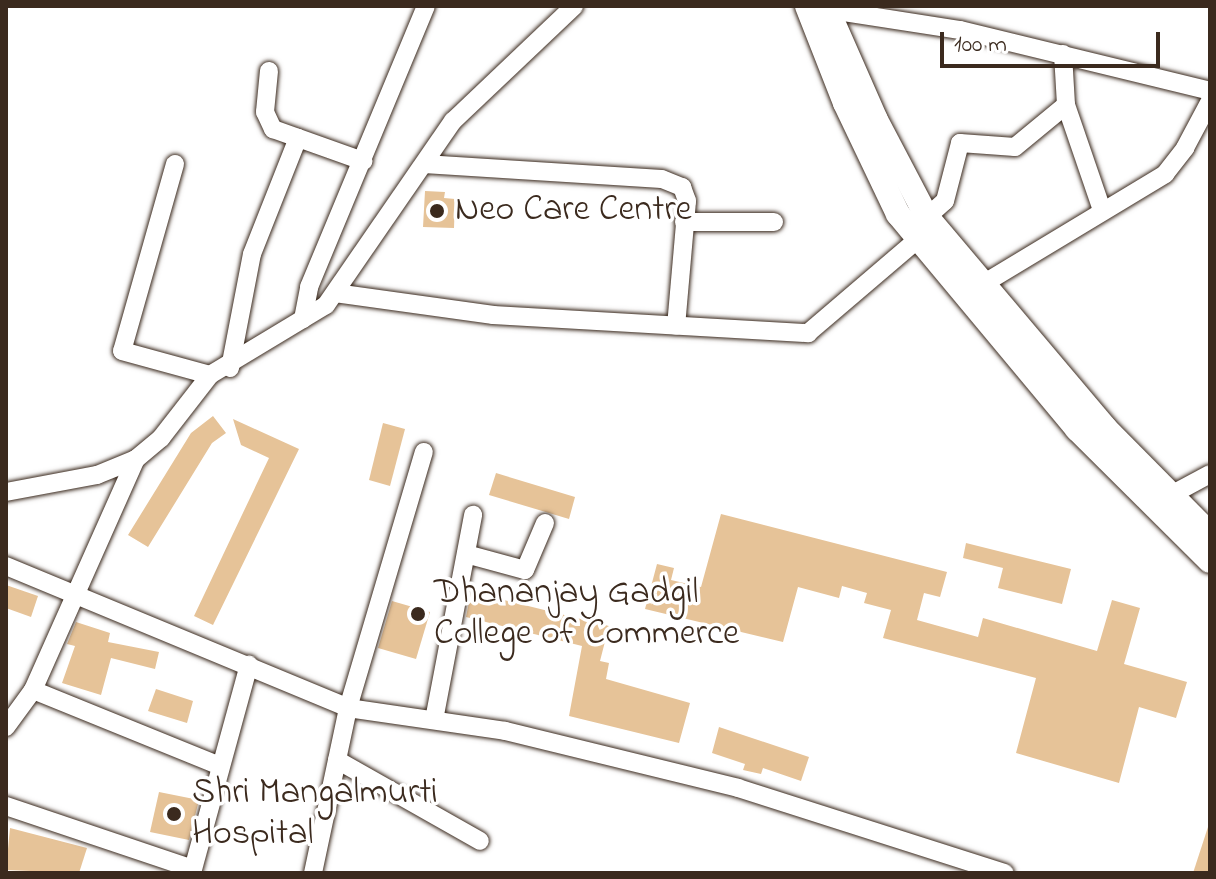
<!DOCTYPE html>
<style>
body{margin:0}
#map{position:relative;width:1216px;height:879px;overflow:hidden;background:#fff;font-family:"Indie Flower",sans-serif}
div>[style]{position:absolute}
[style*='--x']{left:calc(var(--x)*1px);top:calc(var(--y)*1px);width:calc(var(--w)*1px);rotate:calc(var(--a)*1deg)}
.building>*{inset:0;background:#e6c398}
.roads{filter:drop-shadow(0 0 2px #3b2a1e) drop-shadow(0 0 2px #3b2a1e)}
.minor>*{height:18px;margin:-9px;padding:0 9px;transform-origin:9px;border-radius:9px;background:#fff}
.major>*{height:24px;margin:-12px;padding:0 12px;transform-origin:12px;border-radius:12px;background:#fff}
.dots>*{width:22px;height:22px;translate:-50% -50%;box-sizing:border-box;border:4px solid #fff;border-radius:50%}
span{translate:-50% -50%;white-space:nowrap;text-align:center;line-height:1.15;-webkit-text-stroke:7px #fff;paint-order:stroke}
.poi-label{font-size:36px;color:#3b2a1e}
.left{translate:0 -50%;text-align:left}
.frame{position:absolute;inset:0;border:8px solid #3b2a1e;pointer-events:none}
.scale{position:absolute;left:940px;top:32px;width:220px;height:36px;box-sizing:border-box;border:4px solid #3b2a1e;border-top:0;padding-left:10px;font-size:24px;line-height:28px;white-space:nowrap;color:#3b2a1e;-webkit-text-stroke:6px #fff;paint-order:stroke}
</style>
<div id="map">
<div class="building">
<div style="clip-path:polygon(425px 191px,445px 192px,444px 198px,455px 199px,454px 228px,423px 227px)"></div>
<div style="clip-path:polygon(213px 416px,226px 433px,212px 443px,148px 547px,128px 535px,191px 433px)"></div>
<div style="clip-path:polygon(233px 419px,299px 449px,213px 625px,194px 616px,269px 458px,241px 445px)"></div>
<div style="clip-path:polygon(383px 423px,405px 429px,390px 486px,369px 480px)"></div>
<div style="clip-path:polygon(496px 473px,575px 497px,569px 519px,489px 495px)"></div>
<div style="clip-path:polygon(721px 514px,947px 572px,940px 597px,924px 593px,917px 620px,978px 637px,983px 618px,1097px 651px,1112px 600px,1140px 608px,1124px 664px,1187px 682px,1176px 718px,1139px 707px,1119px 783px,1016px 753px,1036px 678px,883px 638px,891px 610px,864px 603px,867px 593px,842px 586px,839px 598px,798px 587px,783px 642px,645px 609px,657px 564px,674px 568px,671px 580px,701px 587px)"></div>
<div style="clip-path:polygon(966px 543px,1071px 569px,1062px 604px,998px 588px,1003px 568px,963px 558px)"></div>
<div style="clip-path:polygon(6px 585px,38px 596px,31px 617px,6px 608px)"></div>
<div style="clip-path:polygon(471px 592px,609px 626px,600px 661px,609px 663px,606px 679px,690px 703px,679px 743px,569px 716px,582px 646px,466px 617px)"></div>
<div style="clip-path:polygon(392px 601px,430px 612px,416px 659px,378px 648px)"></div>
<div style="clip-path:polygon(76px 622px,110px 633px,108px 642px,159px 652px,155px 669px,111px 658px,101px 695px,62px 683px,75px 646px,67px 644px)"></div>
<div style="clip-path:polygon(156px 689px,193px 701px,187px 723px,148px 711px)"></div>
<div style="clip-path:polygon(719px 727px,809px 757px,801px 781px,763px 768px,761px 774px,743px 770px,745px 764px,712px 753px)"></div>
<div style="clip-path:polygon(159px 792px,199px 800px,189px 840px,150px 832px)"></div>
<div style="clip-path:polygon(1208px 827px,1210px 873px,1193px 873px)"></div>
<div style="clip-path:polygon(10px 828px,87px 848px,79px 873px,6px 870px)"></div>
</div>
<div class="roads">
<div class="minor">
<div style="--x:818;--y:14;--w:14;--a:-17"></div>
<div style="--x:831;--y:10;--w:131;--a:8.8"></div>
<div style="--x:960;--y:30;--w:257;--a:13.7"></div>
<div style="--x:1063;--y:54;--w:51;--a:86.6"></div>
<div style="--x:1066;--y:105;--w:111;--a:71.1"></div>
<div style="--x:269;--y:71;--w:41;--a:95.6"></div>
<div style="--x:265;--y:112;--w:19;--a:65"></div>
<div style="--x:273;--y:129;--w:96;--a:19.6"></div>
<div style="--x:175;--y:164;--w:194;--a:105.8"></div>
<div style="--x:122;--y:351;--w:91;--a:15.3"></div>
<div style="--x:424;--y:164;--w:238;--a:3.6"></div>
<div style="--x:662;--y:179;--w:22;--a:22"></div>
<div style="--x:682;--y:187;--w:15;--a:70"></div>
<div style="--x:687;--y:201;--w:125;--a:95"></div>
<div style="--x:927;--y:217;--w:24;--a:-42"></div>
<div style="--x:945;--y:201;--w:60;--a:-75.5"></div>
<div style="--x:960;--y:143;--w:55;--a:4.2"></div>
<div style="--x:1015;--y:147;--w:66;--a:-39.5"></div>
<div style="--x:684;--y:222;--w:90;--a:0"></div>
<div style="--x:983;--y:284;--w:213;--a:-31.1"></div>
<div style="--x:1165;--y:174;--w:33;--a:-52"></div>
<div style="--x:1185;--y:148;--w:53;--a:-62"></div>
<div style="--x:335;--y:293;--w:160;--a:7.9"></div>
<div style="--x:493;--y:315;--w:316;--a:3.3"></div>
<div style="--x:808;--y:333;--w:143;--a:-40.5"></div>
<div style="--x:303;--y:319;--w:33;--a:-79"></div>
<div style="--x:309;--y:287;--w:304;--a:-67.4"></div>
<div style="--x:230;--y:368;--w:116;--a:-79.1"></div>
<div style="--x:252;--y:254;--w:125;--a:-68.4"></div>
<div style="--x:6;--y:492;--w:93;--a:-10.6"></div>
<div style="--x:97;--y:475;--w:42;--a:-22.3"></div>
<div style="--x:136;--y:459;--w:33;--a:-40"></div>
<div style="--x:161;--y:438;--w:80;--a:-52.1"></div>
<div style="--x:210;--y:375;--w:135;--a:-31.1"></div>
<div style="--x:326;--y:305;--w:224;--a:-55.4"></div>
<div style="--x:453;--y:121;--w:167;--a:-43.5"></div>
<div style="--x:1171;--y:495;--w:44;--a:-28.3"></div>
<div style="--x:466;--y:554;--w:61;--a:15.2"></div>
<div style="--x:525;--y:570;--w:51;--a:-66.9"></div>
<div style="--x:6;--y:566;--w:370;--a:22.5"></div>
<div style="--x:348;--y:708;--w:159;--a:8.3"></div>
<div style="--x:505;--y:731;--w:240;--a:13.7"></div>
<div style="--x:738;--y:788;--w:280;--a:17.7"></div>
<div style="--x:33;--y:690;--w:202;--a:22.1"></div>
<div style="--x:434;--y:720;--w:209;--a:-79.2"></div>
<div style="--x:6;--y:727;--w:46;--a:-53.9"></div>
<div style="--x:33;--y:690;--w:253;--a:-66"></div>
<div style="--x:337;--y:760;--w:164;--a:29.5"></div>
<div style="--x:6;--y:806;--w:197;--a:18.6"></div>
<div style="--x:192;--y:873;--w:216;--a:-74.7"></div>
<div style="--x:313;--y:873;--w:169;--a:-78"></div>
<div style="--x:348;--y:708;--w:267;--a:-73.5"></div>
</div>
<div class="major">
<div style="--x:807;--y:6;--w:104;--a:68.6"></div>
<div style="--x:845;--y:103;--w:123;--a:64.5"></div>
<div style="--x:898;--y:214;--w:280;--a:50.2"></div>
<div style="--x:1077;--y:429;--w:187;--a:44.8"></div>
<div style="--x:826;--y:6;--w:124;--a:66.3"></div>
<div style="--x:876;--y:120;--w:110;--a:62.3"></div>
<div style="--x:927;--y:217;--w:276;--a:49.8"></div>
<div style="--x:1105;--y:428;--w:149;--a:45.3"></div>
</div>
</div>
<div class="dots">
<div style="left:437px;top:211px;background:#3b2a1e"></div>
<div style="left:418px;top:614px;background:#3b2a1e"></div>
<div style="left:174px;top:814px;background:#3b2a1e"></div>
</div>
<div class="poi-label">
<span class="left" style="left:455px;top:211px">Neo Care Centre</span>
<span class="left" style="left:434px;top:614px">Dhananjay Gadgil<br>College of Commerce</span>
<span class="left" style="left:192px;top:814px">Shri Mangalmurti<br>Hospital</span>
</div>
<div class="frame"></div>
<div class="scale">100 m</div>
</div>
